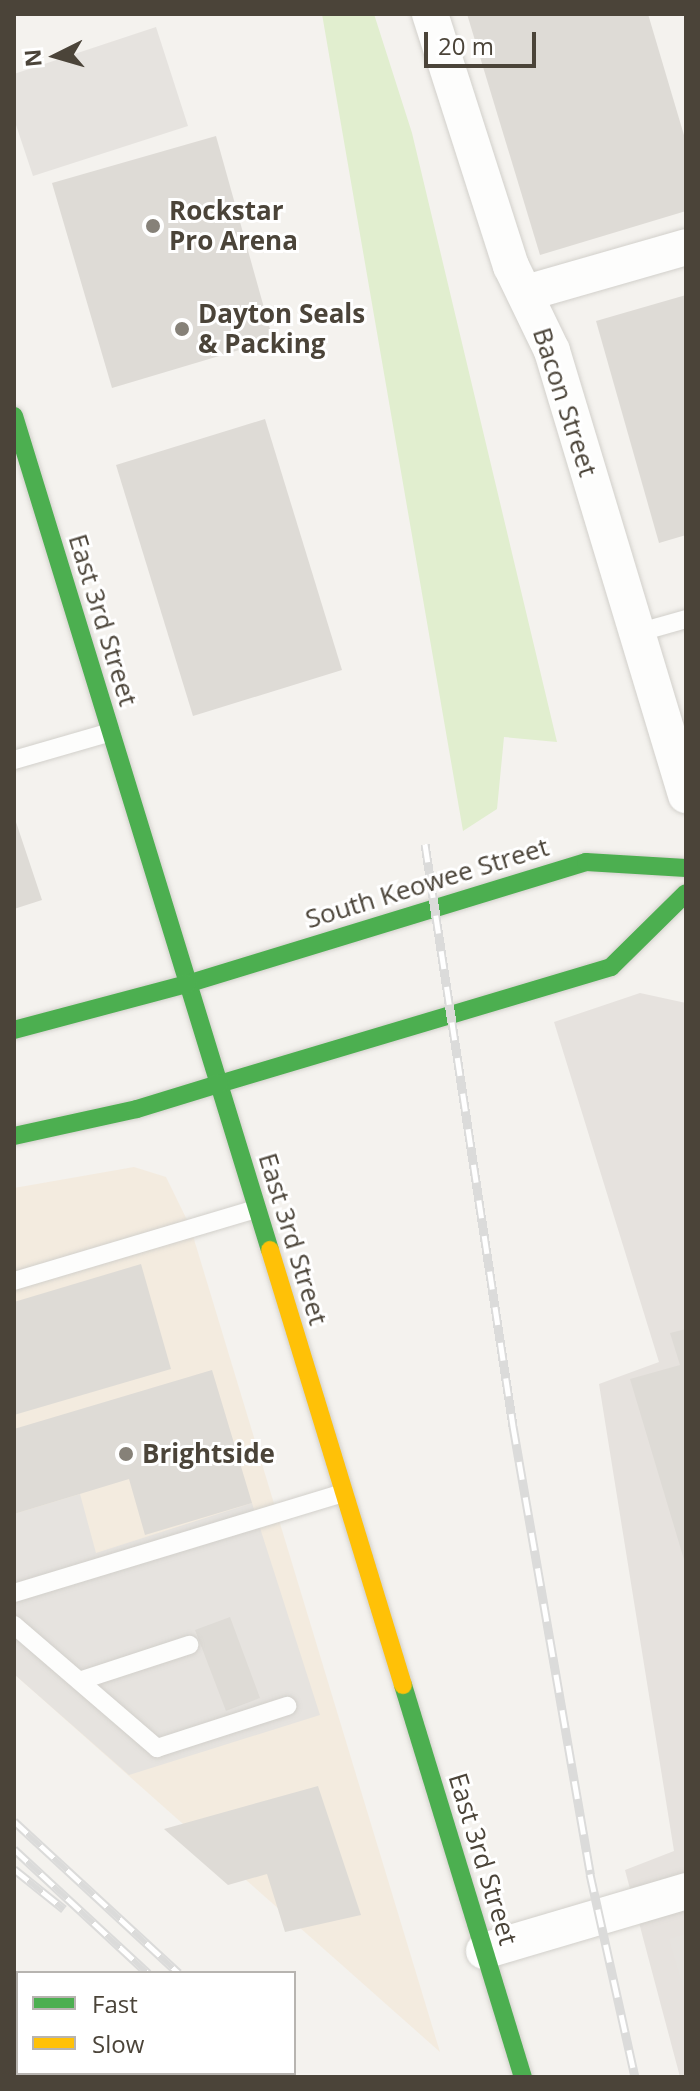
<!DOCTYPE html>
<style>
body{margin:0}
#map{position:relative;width:700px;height:2091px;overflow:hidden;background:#f4f2ee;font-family:"Open Sans",sans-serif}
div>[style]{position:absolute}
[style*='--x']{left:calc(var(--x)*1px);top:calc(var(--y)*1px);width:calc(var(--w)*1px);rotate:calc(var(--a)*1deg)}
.commercial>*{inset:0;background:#f3ebdf}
.industrial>*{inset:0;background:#e6e2de}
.green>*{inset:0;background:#e1eecf}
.parking>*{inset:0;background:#e6e3df}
.building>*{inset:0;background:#dedbd6}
.roads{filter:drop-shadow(0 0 2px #d2d0cb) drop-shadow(0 0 2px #d2d0cb)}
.lane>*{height:18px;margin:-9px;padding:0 9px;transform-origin:9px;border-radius:9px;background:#fdfdfc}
.street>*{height:36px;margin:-18px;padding:0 18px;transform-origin:18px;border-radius:18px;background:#fdfdfc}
.fast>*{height:18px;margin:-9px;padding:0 9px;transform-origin:9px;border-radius:9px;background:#4caf50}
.slow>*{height:18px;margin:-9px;padding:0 9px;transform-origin:9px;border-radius:9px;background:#ffc107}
.rail>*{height:9px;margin-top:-4.5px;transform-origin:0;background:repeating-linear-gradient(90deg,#fff 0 18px,#dbdbda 0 36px);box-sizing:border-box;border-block:2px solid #dbdbda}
.dots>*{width:22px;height:22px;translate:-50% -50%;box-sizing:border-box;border:4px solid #fff;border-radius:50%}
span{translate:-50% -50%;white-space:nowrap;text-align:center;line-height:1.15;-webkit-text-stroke:6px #fff;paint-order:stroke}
.poi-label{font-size:26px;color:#4b4439;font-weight:700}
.left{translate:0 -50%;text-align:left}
.street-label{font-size:26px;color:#4b4439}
.frame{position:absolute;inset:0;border:16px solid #4b4439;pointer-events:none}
.legend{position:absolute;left:16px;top:1971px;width:280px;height:104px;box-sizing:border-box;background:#fff;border:2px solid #b7b4b0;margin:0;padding:10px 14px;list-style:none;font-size:24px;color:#4b4439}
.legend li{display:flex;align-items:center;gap:16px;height:40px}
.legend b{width:40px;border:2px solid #b7b4b0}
.north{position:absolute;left:16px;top:16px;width:80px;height:80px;-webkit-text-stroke:6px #fff;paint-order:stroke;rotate:265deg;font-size:22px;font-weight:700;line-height:32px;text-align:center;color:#4b4439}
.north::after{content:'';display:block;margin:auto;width:28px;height:36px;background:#4b4439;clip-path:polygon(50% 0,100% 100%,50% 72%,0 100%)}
.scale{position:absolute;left:424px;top:32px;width:112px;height:36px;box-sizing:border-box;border:4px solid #4b4439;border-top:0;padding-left:10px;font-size:24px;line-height:28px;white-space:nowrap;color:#4b4439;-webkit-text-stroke:6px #fff;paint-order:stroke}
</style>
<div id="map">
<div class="commercial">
<div style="clip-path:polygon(134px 1167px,166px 1177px,190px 1226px,440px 2052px,14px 1674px,14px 1188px)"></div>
</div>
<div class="industrial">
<div style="clip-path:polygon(640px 993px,686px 1003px,686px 2077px,680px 2077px,625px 1870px,674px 1851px,599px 1384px,659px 1362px,554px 1022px)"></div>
</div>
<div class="green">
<div style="clip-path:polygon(322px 14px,374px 14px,412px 133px,557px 742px,504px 737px,497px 809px,463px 831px)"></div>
</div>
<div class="parking">
<div style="clip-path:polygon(156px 27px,188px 126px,33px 176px,14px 119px,14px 74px)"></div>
<div style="clip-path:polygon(80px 1494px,96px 1553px,252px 1503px,320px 1715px,129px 1775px,14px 1674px,14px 1514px)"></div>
<div style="clip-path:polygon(686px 1934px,686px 1996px,669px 1939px)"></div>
<div style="clip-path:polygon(14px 1990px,18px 2073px,112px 2077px,14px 2077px)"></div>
</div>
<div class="building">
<div style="clip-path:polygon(467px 14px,648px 14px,686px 142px,686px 211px,540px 255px)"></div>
<div style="clip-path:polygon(216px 136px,273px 340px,112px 388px,52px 183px)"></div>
<div style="clip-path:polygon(686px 295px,686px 535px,659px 543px,596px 321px)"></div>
<div style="clip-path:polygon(265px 419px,342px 670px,193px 716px,116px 465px)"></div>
<div style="clip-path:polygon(14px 816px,42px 900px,14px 909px)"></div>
<div style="clip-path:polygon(141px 1264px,171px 1369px,14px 1415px,14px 1302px)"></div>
<div style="clip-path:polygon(686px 1329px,686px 1563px,685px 1563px,630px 1379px,680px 1365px,670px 1333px)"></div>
<div style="clip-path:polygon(212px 1370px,252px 1503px,145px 1535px,129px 1479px,14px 1514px,14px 1429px)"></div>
<div style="clip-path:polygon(230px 1617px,260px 1698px,226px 1711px,195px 1630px)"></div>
<div style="clip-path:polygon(318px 1786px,361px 1915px,285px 1932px,267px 1874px,228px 1885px,164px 1829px)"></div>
</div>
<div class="roads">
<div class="lane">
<div style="--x:637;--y:633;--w:51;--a:-15.9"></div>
<div style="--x:14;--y:760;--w:101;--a:-16.1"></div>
<div style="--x:14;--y:1281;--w:252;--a:-16.6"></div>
<div style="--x:14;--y:1593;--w:344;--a:-16.9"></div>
<div style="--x:14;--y:1625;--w:189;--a:40.7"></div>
<div style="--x:157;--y:1748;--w:137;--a:-17.9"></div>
<div style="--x:82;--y:1680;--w:113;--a:-18.1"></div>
</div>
<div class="street">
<div style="--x:430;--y:14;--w:265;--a:72.2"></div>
<div style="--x:511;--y:266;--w:94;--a:64.2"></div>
<div style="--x:552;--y:351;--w:464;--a:73.2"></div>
<div style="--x:526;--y:293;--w:166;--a:-16"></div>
<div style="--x:484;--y:1951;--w:211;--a:-16.5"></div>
</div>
<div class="fast">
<div style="--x:14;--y:416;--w:872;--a:72.94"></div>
<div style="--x:187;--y:984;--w:417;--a:-17"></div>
<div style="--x:586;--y:862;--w:100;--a:3.4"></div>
<div style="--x:14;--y:1030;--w:179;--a:-14.9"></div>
<div style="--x:219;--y:1084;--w:409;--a:-16.6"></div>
<div style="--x:611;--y:967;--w:105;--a:-44.6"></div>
<div style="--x:14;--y:1136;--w:126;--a:-12.4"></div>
<div style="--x:137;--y:1109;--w:86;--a:-17"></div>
<div style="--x:403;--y:1685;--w:410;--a:73"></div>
</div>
<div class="slow">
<div style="--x:270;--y:1250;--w:455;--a:73"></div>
</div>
</div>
<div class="rail">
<div style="--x:425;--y:844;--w:589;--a:81.4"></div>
<div style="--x:513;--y:1426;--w:455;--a:80.2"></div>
<div style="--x:590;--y:1874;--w:208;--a:77.5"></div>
<div style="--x:14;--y:1821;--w:224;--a:42.7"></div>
<div style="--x:14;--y:1849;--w:183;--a:42.8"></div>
<div style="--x:14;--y:1869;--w:64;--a:38.7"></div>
<div style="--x:256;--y:2073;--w:6;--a:45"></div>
<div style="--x:288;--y:2073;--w:6;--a:45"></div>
</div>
<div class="dots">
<div style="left:153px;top:226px;background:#868178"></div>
<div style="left:182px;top:329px;background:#868178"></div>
<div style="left:126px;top:1454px;background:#868178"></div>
</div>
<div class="poi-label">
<span class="left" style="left:169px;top:226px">Rockstar<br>Pro Arena</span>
<span class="left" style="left:198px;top:329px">Dayton Seals<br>&amp; Packing</span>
<span class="left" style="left:142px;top:1454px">Brightside</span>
</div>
<div class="street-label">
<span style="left:565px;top:402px;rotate:72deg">Bacon Street</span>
<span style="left:103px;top:620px;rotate:73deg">East 3rd Street</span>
<span style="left:427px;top:883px;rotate:-17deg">South Keowee Street</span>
<span style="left:293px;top:1239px;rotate:73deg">East 3rd Street</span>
<span style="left:483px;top:1859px;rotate:73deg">East 3rd Street</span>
</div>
<div class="frame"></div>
<ul class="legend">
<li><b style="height:10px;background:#4caf50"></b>Fast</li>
<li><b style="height:10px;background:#ffc107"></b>Slow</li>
</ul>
<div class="north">N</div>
<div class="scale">20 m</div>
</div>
